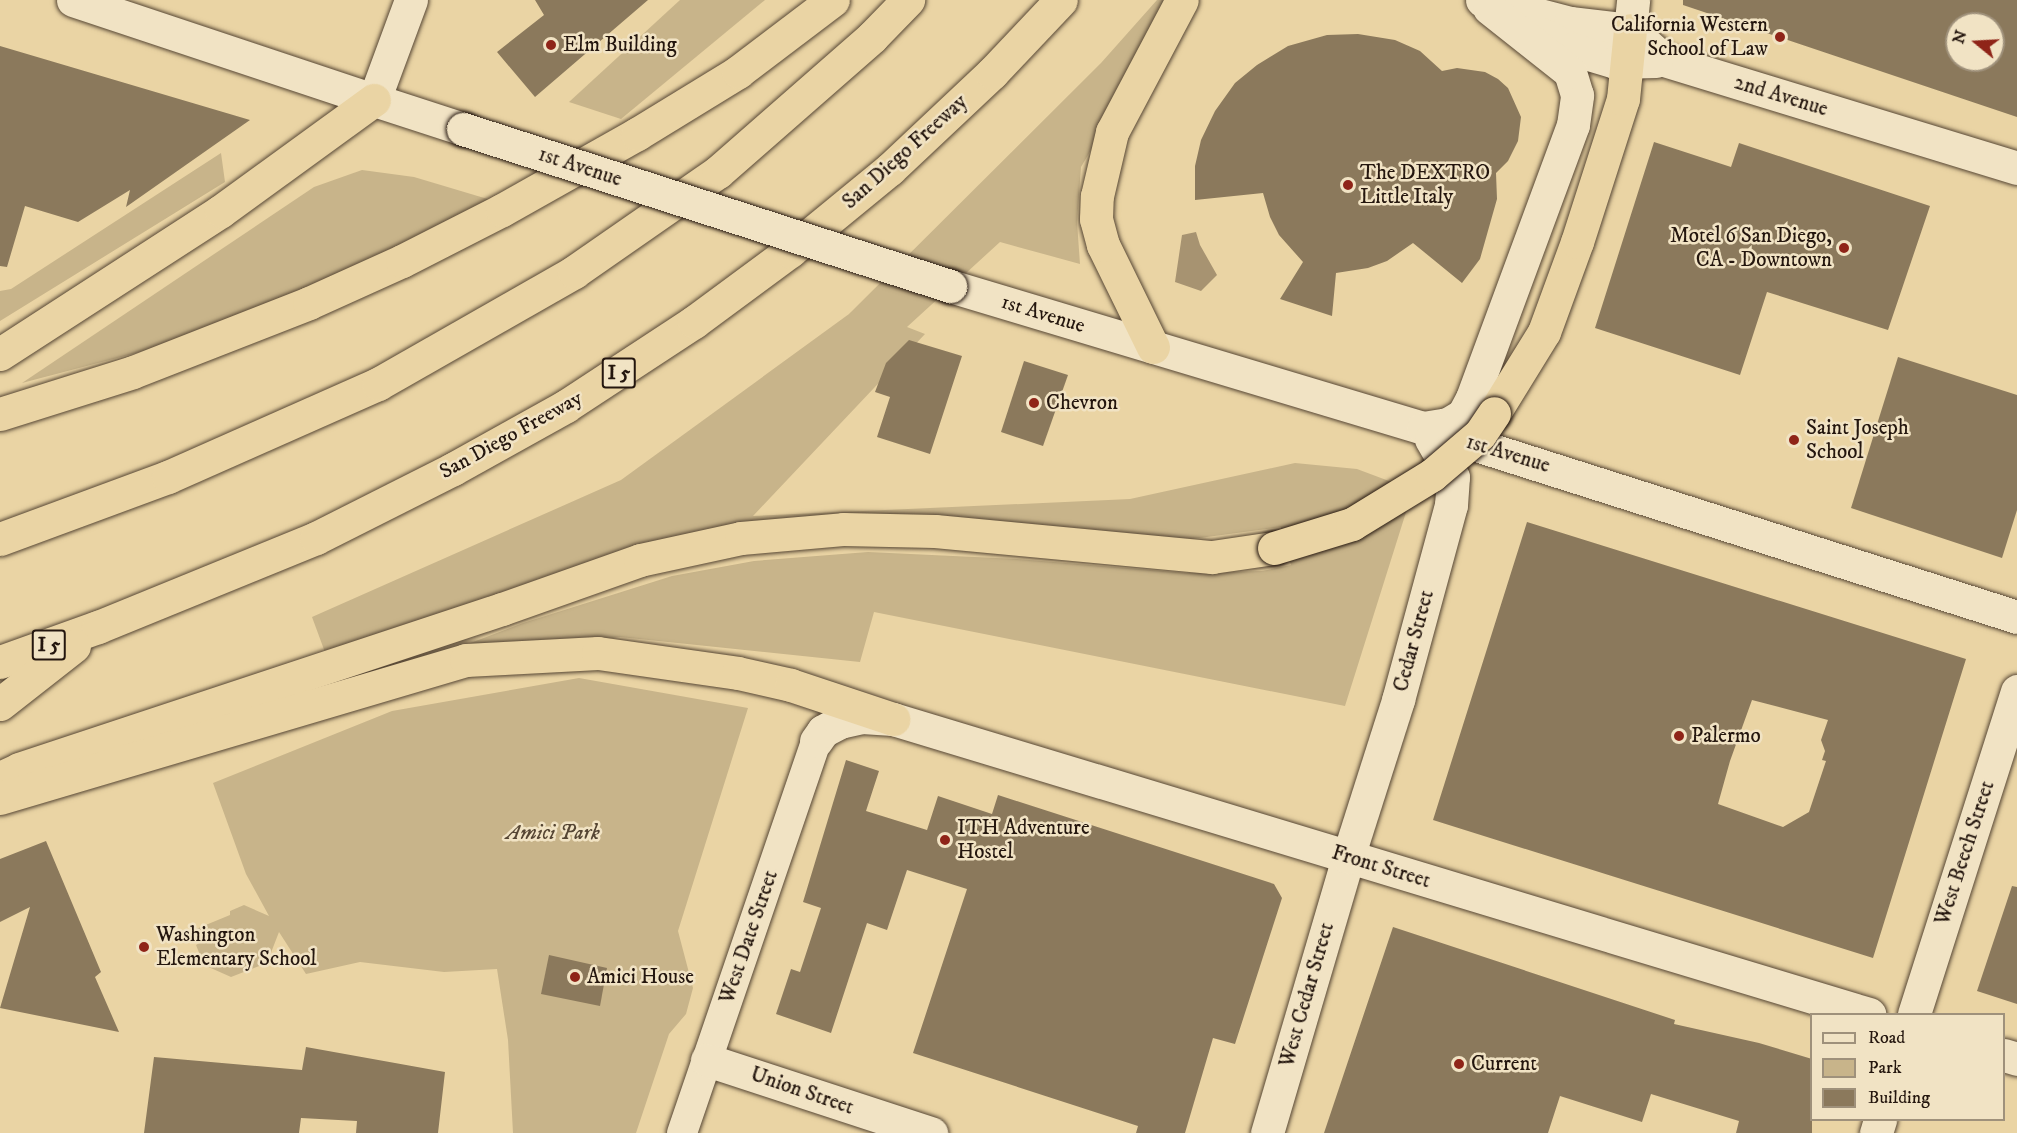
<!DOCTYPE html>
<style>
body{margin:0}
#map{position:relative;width:2017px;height:1133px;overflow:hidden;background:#ead4a4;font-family:"IM FELL DW Pica",serif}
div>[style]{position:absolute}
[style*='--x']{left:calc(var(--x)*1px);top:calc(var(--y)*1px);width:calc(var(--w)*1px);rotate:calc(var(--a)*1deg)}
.green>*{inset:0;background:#c8b48a}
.water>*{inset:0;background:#a79371}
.building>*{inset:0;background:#8b795c}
.roads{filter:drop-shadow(0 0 2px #564634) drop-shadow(0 0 2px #564634)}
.minor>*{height:30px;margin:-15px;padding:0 15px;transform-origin:15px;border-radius:15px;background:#f1e3c4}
.tertiary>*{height:33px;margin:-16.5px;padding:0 16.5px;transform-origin:16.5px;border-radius:16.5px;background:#f1e3c4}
.secondary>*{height:33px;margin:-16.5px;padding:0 16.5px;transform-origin:16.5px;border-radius:16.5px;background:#f1e3c4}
.motorway>*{height:33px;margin:-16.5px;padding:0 16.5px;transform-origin:16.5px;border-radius:16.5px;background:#ead4a4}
.bridges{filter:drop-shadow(0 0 2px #24160e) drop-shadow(0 0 2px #24160e)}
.secondary-bridge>*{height:33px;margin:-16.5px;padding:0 16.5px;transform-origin:16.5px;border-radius:16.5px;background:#f1e3c4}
.motorway-bridge>*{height:33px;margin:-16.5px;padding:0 16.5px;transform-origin:16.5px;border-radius:16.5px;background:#ead4a4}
.dots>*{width:16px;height:16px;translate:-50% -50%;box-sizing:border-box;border:3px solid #f1e3c4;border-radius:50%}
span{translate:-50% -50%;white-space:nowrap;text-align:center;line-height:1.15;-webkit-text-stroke:5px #f1e3c4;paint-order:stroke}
.shield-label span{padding:2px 4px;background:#f1e3c4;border:2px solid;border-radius:4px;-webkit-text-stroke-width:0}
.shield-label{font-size:20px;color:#24160e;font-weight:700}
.poi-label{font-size:21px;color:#24160e}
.right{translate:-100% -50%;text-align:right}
.left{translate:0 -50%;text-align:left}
.street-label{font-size:21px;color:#24160e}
.park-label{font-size:21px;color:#554533;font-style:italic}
.legend{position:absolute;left:1810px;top:1013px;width:195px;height:108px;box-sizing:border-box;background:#f1e3c4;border:2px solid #9f917b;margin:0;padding:8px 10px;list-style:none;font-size:18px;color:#24160e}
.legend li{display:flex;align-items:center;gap:12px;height:30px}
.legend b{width:30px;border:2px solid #9f917b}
.north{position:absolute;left:1945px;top:12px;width:60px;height:60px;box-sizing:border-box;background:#f1e3c4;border:2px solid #9f917b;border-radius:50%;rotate:288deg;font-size:16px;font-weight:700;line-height:24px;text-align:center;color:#24160e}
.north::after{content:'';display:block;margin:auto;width:21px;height:27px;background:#8f2418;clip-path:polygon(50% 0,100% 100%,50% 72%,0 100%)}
</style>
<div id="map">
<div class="green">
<div style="clip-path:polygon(680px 0,765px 0,621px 119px,569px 102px)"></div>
<div style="clip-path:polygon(1157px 0,1179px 0,1081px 167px,1077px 222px,1080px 264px,1000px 242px,907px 327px,925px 334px,753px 516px,1130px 499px,1295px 463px,1357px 469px,1413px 490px,1345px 706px,874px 612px,860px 662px,620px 637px,418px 663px,523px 623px,672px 576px,754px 561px,868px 552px,1017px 559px,1187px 573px,1262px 571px,1291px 565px,1281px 527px,1192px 539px,867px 519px,326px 655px,312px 617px,621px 480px,849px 314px,1101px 63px)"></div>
<div style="clip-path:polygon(221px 153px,225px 182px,0 321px,0 291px,11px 289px)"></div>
<div style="clip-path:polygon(362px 170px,414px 177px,491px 200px,353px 270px,174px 343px,22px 383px,314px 187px)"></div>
<div style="clip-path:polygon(579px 678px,748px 708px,678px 931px,693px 988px,686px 1014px,669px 1034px,636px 1133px,513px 1133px,508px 1040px,497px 969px,444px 972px,360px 962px,306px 974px,279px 932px,267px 963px,231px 977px,204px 965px,196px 945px,201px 942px,196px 929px,230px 915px,230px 911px,244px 905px,269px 916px,246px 874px,213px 783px,392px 711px)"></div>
</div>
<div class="water">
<div style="clip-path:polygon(1196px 232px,1200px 245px,1217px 275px,1201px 291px,1175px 282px,1182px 235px)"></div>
</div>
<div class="building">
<div style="clip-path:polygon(535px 0,648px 0,535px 97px,497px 52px,544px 15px)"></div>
<div style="clip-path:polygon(evenodd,1683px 0,2017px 0,2017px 117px,1683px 5px,1683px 0,1957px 24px,1993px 24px,1993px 60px,1957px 60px,1957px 24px)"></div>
<div style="clip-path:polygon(1358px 34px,1395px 40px,1420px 51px,1442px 71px,1457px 68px,1485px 72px,1498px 79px,1508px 88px,1521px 117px,1518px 141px,1508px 161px,1496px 173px,1497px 199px,1480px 259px,1462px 283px,1413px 243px,1387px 261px,1368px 268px,1336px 273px,1332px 316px,1280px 299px,1303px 262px,1279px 235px,1270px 217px,1263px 193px,1195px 200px,1195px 166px,1201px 140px,1215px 111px,1235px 83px,1257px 65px,1288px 46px,1327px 35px)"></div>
<div style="clip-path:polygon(0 46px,250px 120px,126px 207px,130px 190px,78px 222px,25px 206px,7px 267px,0 266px)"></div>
<div style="clip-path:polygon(1654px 142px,1731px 167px,1739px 143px,1930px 206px,1888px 330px,1767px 292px,1740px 375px,1595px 328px)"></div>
<div style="clip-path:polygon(909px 340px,962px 356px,930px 454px,877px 437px,890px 397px,875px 392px,886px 363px)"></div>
<div style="clip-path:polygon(1898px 357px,2017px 395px,2017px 510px,2002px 558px,1851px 508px)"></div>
<div style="clip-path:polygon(1024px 361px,1068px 375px,1043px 446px,1001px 432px)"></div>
<div style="clip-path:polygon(evenodd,1527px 522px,1966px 659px,1873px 958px,1433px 820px,1527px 522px,1752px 700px,1828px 720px,1821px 740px,1825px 751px,1822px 760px,1826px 761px,1809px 812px,1783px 827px,1718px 804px,1730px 761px,1752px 700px)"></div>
<div style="clip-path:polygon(846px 760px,879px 771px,866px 811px,927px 830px,938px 796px,992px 814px,998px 795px,1274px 884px,1282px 898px,1235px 1044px,1213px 1038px,1185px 1133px,1136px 1133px,1138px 1126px,913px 1053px,967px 889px,907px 870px,887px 930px,867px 923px,831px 1033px,776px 1014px,791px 969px,800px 972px,821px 908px,803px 902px)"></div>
<div style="clip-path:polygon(46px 841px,101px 972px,95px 977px,119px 1032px,0 1008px,30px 907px,0 922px,0 859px)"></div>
<div style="clip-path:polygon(2012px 886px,2017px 887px,2017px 1004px,1977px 991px)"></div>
<div style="clip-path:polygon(1393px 927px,1675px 1020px,1674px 1024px,1759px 1043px,1812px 1059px,1812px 1133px,1736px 1133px,1739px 1121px,1651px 1094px,1642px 1122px,1560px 1096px,1548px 1133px,1324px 1133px)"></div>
<div style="clip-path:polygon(549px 955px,607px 968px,600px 1006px,541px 994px)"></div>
<div style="clip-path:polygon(306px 1047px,445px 1072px,438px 1133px,356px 1133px,357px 1121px,301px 1118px,299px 1133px,144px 1133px,154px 1057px,302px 1070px)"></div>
</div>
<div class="roads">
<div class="minor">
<div style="--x:682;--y:1133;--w:414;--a:-71.1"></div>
</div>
<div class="tertiary">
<div style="--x:73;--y:0;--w:317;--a:18.4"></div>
<div style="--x:1482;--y:0;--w:91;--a:14.6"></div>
<div style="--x:1570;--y:23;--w:60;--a:6.7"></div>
<div style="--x:1630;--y:30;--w:45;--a:41.4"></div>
<div style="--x:1664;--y:60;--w:369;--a:17"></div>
<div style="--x:1542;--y:34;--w:34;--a:27"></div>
<div style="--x:1572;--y:49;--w:45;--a:16.8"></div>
<div style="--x:1615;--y:62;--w:41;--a:-1.4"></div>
<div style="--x:1423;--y:428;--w:25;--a:-9"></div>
<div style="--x:1448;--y:424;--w:17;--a:-31"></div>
<div style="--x:1463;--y:415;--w:19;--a:-62"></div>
<div style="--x:1472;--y:398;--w:291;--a:-69.7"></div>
<div style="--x:1573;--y:125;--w:30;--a:-82"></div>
<div style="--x:1577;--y:95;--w:24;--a:-107"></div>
<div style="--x:1570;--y:72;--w:103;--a:-141.7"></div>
<div style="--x:1914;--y:1014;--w:339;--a:-72.3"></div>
<div style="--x:707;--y:1060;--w:236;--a:18.1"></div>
<div style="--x:1876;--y:1133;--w:14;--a:-73"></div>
</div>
<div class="secondary">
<div style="--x:411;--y:0;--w:107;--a:110.3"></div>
<div style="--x:374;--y:100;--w:94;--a:18"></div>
<div style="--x:1630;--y:30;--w:30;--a:-84"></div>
<div style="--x:950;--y:286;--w:494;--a:16.7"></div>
<div style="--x:1423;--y:428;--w:623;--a:17.65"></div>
<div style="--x:816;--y:741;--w:12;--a:-55"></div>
<div style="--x:823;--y:731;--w:19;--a:-28"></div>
<div style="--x:840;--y:722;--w:23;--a:-13"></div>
<div style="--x:862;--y:717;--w:31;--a:4"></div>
<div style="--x:893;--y:719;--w:1020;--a:16.82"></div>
<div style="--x:2004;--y:1055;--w:14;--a:17"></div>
<div style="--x:1267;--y:1133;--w:288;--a:-73.6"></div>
<div style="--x:1348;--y:857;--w:165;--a:-72.3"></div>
<div style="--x:1398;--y:700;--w:202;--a:-74.8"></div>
<div style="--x:1451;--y:505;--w:28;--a:-86"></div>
<div style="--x:1453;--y:477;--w:44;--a:-120.1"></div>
</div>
<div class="motorway">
<div style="--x:1153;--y:347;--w:114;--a:-116.1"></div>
<div style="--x:1103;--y:245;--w:27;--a:-105"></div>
<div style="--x:1096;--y:219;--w:23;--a:-88"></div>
<div style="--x:1097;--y:196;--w:66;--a:-76.8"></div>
<div style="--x:1112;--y:132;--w:149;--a:-62.1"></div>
<div style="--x:0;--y:354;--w:263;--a:-32.9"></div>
<div style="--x:221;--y:211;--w:189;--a:-36"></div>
<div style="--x:1494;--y:413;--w:95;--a:-58.3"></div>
<div style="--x:1544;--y:332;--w:96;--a:-69.9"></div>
<div style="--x:1577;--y:242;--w:150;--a:-72.2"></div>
<div style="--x:1623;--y:99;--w:69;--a:-84.2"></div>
<div style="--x:0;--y:414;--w:139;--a:-17.5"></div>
<div style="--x:133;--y:372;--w:189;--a:-21.4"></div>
<div style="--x:309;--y:303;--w:102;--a:-24.3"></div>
<div style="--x:402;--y:261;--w:112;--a:-27"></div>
<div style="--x:502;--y:210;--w:155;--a:-29.4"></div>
<div style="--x:637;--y:134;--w:119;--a:-31.5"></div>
<div style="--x:738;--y:72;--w:119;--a:-37.2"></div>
<div style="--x:0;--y:539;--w:179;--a:-20.3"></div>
<div style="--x:168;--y:477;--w:230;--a:-23.9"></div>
<div style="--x:378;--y:384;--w:226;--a:-29.7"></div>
<div style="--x:574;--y:272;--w:175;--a:-34.8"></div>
<div style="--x:718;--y:172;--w:205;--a:-41.2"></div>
<div style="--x:872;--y:37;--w:52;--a:-45.8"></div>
<div style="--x:0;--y:662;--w:104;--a:-19.7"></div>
<div style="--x:98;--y:627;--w:235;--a:-22.2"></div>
<div style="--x:316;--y:538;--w:153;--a:-26.7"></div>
<div style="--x:453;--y:469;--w:129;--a:-29.1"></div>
<div style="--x:566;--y:406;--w:153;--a:-33.3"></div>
<div style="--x:694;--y:322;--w:119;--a:-36.5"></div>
<div style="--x:790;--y:251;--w:129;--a:-39.4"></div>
<div style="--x:890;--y:169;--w:140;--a:-43.3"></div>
<div style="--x:992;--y:73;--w:100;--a:-46.6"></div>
<div style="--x:0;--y:704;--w:94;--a:-38.1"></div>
<div style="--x:0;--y:778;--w:21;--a:-25"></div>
<div style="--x:19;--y:769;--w:509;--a:-18.33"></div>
<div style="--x:502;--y:609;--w:146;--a:-19.5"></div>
<div style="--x:640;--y:560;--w:103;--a:-12.3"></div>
<div style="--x:741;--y:538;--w:102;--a:-5"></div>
<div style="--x:843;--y:529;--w:92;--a:1.2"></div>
<div style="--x:935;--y:531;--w:278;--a:5.4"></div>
<div style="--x:1212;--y:557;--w:63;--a:-8.3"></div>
<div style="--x:0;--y:798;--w:486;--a:-16.5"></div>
<div style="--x:466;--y:660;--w:132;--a:-3"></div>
<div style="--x:598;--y:653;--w:141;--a:8.1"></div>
<div style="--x:738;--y:673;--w:54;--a:12.8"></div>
<div style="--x:791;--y:685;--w:108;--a:18.4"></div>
</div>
</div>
<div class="bridges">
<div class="secondary-bridge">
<div style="--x:463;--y:129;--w:512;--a:17.87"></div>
</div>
<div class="motorway-bridge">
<div style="--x:1274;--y:548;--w:82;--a:-17.1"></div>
<div style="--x:1352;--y:524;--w:94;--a:-31.5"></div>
<div style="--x:1432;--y:475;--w:63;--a:-40.5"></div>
<div style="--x:1480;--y:434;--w:25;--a:-56"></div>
</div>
</div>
<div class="dots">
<div style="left:1780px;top:37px;background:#8f2418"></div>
<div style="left:551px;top:45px;background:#8f2418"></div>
<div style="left:1348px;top:185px;background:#8f2418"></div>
<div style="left:1844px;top:248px;background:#8f2418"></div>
<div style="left:1034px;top:403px;background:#8f2418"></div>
<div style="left:1794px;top:440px;background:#8f2418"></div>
<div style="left:1679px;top:736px;background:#8f2418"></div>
<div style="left:945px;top:840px;background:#8f2418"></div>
<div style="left:144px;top:947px;background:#8f2418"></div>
<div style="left:575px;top:977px;background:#8f2418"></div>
<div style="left:1459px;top:1064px;background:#8f2418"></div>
</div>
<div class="shield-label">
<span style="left:619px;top:373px">I 5</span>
<span style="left:49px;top:645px">I 5</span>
</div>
<div class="poi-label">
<span class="right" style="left:1768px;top:37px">California Western<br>School of Law</span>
<span class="left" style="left:563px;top:45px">Elm Building</span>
<span class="left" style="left:1360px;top:185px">The DEXTRO<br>Little Italy</span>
<span class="right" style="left:1832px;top:248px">Motel 6 San Diego,<br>CA - Downtown</span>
<span class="left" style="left:1046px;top:403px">Chevron</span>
<span class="left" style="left:1806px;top:440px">Saint Joseph<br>School</span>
<span class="left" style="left:1691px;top:736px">Palermo</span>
<span class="left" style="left:957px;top:840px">ITH Adventure<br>Hostel</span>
<span class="left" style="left:156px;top:947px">Washington<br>Elementary School</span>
<span class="left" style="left:587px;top:977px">Amici House</span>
<span class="left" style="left:1471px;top:1064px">Current</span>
</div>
<div class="street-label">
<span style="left:1781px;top:96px;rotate:17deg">2nd Avenue</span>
<span style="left:905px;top:152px;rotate:-42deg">San Diego Freeway</span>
<span style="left:580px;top:167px;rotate:18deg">1st Avenue</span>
<span style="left:1043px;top:314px;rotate:17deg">1st Avenue</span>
<span style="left:511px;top:435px;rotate:-29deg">San Diego Freeway</span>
<span style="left:1508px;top:454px;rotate:17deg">1st Avenue</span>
<span style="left:1414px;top:641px;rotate:-75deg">Cedar Street</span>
<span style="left:1965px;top:853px;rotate:-72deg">West Beech Street</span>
<span style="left:1381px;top:867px;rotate:17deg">Front Street</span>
<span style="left:749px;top:937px;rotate:-71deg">West Date Street</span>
<span style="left:1307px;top:995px;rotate:-74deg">West Cedar Street</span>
<span style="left:802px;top:1091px;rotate:19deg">Union Street</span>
</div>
<div class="park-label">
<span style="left:553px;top:833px">Amici Park</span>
</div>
<ul class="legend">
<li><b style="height:8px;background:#f1e3c4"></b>Road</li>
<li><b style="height:16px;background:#c8b48a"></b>Park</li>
<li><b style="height:16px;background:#8b795c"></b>Building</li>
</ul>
<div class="north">N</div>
</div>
